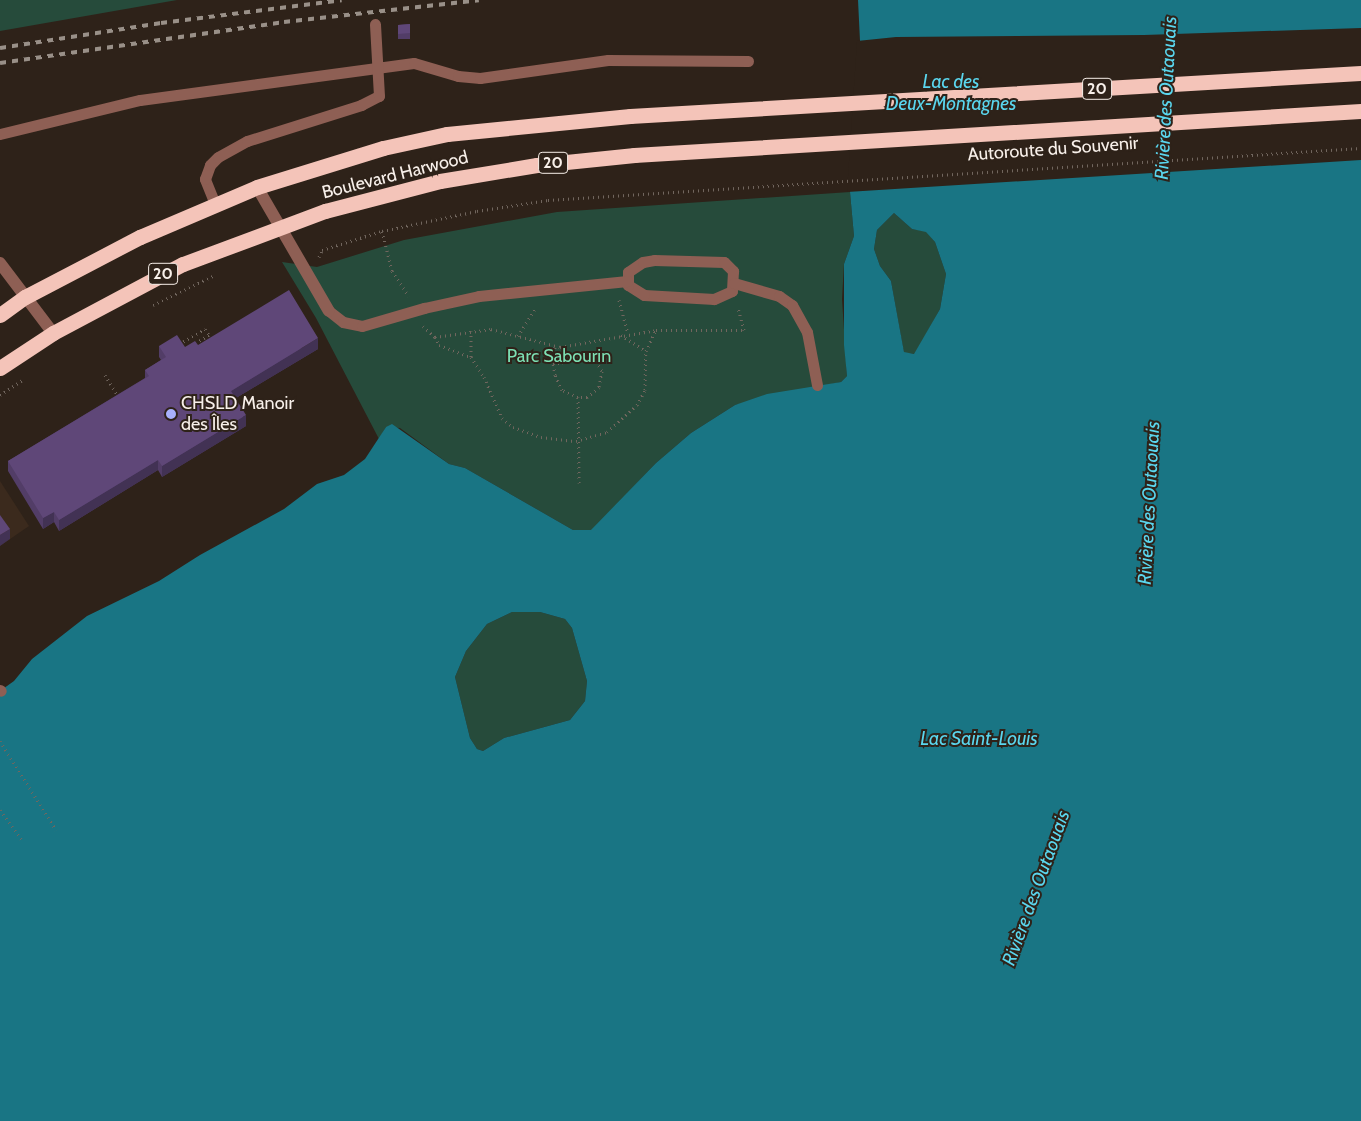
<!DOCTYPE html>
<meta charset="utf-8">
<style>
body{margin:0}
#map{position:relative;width:1361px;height:1121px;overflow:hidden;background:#2e2219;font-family:Cabin,sans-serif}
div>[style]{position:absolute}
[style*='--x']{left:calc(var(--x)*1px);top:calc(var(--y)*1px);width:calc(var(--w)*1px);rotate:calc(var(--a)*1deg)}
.built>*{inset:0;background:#3b2a1d}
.green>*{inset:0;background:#264b3b}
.water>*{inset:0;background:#197584}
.pier>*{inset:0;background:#2e2219}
.path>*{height:3px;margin-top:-1.5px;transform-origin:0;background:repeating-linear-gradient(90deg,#71665e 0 1px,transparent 0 5px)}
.lane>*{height:11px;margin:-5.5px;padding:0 5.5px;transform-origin:5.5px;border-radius:5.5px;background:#8e5f54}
.street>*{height:12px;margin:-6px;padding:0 6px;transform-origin:6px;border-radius:6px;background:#8e5f54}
.highway>*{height:15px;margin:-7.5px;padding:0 7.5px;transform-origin:7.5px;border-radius:7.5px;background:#f4c4b9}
.rail>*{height:4px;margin-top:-2px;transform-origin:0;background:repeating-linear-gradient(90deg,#999088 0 6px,transparent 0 12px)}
.wall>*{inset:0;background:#523d67}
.shaded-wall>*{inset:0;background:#423254}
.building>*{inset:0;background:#5f4778}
.dots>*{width:14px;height:14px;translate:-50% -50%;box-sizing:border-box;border:2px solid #2e2219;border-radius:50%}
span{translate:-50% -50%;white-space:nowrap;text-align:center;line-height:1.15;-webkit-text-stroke:4px #2e2219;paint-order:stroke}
.shield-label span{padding:1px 4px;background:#2e2219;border:1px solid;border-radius:4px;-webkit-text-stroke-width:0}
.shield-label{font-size:16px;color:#f8f0ea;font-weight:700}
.street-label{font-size:18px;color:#f8f0ea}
.park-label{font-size:18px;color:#7de0b4}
.poi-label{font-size:18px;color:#f8f0ea}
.left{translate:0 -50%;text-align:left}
.water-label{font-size:19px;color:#5ad6ee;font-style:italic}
</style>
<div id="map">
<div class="built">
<div style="clip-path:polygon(0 481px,29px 526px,0 546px)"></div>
</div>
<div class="green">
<div style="clip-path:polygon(0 0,177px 0,0 31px)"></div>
<div style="clip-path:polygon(850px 192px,854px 236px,844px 264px,842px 299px,847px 376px,841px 382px,735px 405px,691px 433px,656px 463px,592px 530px,573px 530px,465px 468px,449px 464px,400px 428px,386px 427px,379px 439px,316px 318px,282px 262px,317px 267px,404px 240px,557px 212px)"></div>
<div style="clip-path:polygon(894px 213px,912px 229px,926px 231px,935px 242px,946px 274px,940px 309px,915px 354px,904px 353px,891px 281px,880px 266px,874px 249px,877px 230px)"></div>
<div style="clip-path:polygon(512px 612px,540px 612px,565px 619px,572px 628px,587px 681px,585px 701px,570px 720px,504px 738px,483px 751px,477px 749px,470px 738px,455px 677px,466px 651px,487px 624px)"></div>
</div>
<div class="water">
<div style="clip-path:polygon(evenodd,858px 0,1361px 0,1361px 1121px,0 1121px,0 691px,14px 681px,32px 659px,87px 616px,159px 581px,200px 555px,284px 509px,317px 484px,344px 475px,365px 459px,386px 427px,392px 424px,449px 464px,465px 468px,573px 530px,591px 530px,656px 463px,691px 433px,735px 405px,767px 394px,841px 382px,847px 376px,844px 345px,844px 264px,854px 236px,850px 192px,860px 41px,858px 0,894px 213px,912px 229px,926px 232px,935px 242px,946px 274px,940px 309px,914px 354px,904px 352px,891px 281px,880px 266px,874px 249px,877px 230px,894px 213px,858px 0,512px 612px,540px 612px,565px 619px,572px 628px,587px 681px,585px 701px,570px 720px,504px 738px,483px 751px,477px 749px,470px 738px,455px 677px,466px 651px,487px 624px,512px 612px)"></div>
</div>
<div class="pier">
<div style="clip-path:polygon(1361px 28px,1361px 160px,847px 192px,857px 41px,896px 37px,1144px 35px)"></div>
</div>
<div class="path">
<div style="--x:382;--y:231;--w:41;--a:76"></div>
<div style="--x:392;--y:271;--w:30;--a:56"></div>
<div style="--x:319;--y:257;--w:8;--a:-67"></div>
<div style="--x:322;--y:250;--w:63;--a:-17.6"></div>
<div style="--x:382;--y:231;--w:97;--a:-11.9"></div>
<div style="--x:477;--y:211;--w:72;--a:-8.8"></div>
<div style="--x:548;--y:200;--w:815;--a:-3.66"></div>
<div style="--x:619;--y:300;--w:34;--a:75"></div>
<div style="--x:153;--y:305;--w:69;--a:-25.8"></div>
<div style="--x:423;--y:326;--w:16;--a:43"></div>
<div style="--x:435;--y:337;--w:57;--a:-8.1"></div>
<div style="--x:491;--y:329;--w:71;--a:14.6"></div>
<div style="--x:560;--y:347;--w:97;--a:-10"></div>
<div style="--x:656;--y:330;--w:88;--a:0"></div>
<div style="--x:744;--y:330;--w:23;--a:-105"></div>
<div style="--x:471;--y:331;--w:26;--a:90"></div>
<div style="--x:471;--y:357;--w:24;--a:57"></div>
<div style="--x:484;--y:377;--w:45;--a:66.3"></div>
<div style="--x:502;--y:418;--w:14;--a:39"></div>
<div style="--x:513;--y:427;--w:30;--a:20"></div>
<div style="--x:541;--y:437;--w:35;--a:7"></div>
<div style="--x:576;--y:441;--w:32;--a:-16"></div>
<div style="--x:607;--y:432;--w:40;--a:-42"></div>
<div style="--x:637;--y:405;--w:17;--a:-62"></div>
<div style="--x:645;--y:390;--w:39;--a:-89"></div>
<div style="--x:646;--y:351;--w:23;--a:-65"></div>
<div style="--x:621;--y:335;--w:30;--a:33"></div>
<div style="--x:518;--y:336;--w:34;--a:-58"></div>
<div style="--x:435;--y:337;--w:9;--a:63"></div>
<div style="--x:439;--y:345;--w:34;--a:21"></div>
<div style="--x:179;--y:344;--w:30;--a:-30"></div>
<div style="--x:205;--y:329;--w:7;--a:56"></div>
<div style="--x:209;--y:335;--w:20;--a:150"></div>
<div style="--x:553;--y:363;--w:8;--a:0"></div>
<div style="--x:561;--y:363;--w:20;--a:-30"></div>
<div style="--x:578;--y:353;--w:16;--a:15"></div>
<div style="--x:593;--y:357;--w:17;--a:57"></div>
<div style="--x:602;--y:371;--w:16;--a:101"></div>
<div style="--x:599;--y:387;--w:16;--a:140"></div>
<div style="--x:587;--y:397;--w:9;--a:180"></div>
<div style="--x:578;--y:397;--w:17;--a:-156"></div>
<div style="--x:562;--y:390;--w:17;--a:-115"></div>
<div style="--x:555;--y:375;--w:12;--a:-99"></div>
<div style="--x:553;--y:363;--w:17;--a:-83"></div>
<div style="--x:105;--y:375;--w:26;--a:58"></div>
<div style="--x:0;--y:395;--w:27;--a:-34"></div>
<div style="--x:578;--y:397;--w:86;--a:89.3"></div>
<div style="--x:0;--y:741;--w:105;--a:57.8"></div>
<div style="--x:0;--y:810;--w:36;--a:54"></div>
</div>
<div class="lane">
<div style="--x:0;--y:134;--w:144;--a:-13.7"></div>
<div style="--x:140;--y:100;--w:276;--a:-7.7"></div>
<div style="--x:414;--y:63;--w:46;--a:16.5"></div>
<div style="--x:458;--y:76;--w:22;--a:5"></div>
<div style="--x:480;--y:78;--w:129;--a:-8"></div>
<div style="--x:608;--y:60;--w:140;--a:0.4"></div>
<div style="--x:215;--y:204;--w:27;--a:-112"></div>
<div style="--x:205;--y:179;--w:15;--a:-70"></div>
<div style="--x:210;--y:165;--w:11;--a:-45"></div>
<div style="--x:218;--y:157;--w:33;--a:-29"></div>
<div style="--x:247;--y:141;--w:120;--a:-17.5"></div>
<div style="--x:361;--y:105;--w:20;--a:-27"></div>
<div style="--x:379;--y:96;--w:72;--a:-93.2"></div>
<div style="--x:654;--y:260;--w:70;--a:1.6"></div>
<div style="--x:724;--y:262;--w:13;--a:45"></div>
<div style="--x:733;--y:271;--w:20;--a:93"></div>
<div style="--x:732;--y:291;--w:20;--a:156"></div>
<div style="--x:714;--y:299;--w:70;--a:-176.7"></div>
<div style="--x:644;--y:295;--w:19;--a:-148"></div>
<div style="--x:628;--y:285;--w:13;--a:-90"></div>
<div style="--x:628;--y:272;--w:18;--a:-34"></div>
<div style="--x:643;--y:262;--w:11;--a:-10"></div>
<div style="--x:734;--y:283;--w:47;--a:16.1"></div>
<div style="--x:779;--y:296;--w:16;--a:35"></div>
<div style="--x:792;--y:305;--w:31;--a:61"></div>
<div style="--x:807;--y:332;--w:54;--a:79.3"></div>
<div style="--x:329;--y:311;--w:18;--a:38"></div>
<div style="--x:343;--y:322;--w:19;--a:12"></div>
<div style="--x:362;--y:326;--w:65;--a:-16.2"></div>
<div style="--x:424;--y:308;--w:56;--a:-12.3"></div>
<div style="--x:479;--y:296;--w:149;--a:-5.8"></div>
<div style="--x:0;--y:690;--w:1;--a:45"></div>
</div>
<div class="street">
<div style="--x:257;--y:187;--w:143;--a:59.9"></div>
<div style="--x:0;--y:263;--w:88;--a:52.9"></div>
</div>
<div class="highway">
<div style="--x:0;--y:315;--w:31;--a:-36"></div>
<div style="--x:25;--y:297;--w:130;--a:-27.6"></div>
<div style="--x:140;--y:237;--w:127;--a:-23.1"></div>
<div style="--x:257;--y:187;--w:132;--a:-17.2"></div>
<div style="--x:383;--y:148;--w:66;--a:-12.3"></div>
<div style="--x:447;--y:134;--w:184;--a:-5.6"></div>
<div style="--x:630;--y:116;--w:732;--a:-3.37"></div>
<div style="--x:0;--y:368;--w:64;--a:-33.4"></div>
<div style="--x:53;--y:333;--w:147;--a:-28"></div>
<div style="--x:183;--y:264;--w:152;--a:-20.5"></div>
<div style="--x:325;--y:211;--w:119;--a:-14.6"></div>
<div style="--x:440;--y:181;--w:98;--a:-9.4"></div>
<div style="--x:537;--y:165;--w:98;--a:-5.9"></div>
<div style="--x:634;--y:155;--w:728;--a:-3.46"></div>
</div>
<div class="rail">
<div style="--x:0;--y:48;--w:163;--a:-8.8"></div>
<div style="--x:161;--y:23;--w:182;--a:-7.2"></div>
<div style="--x:0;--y:63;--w:287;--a:-8.2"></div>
<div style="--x:284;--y:22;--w:196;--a:-6.4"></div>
</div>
<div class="wall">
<div style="clip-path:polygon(410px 24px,410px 39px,398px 39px,398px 25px)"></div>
<div style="clip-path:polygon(198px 345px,318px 349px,236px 398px,246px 426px,162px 477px,158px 470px,59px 531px,54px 522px,43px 529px,8px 471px,8px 461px,145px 378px,145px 370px,161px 360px,159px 357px,159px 346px,185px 347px)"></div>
</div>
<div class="shaded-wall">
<div style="clip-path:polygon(318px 338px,318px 349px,231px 401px,231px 391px)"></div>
<div style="clip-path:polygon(246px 415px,246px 426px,162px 477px,162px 466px)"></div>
<div style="clip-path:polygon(158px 460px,158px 470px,59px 531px,59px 520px)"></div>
<div style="clip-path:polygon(54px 512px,54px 522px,43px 529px,43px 518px)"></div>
<div style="clip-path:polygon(10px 529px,10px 539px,0 546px,0 535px)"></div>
</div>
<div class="building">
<div style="clip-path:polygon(410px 24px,410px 33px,398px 34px,398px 25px)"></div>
<div style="clip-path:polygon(289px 290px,318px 338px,231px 391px,246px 415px,162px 466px,158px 460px,59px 520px,54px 512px,43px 518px,8px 461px,149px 376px,145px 370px,166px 357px,159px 346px,177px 335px,185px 347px,195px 341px,198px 345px)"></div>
<div style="clip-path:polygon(0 515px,10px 529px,0 535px)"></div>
</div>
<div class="dots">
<div style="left:171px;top:414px;background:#a8b0fc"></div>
</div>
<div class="shield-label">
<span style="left:1097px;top:89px">20</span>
<span style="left:553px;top:163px">20</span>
<span style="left:163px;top:274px">20</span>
</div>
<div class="street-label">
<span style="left:1053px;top:149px;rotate:-4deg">Autoroute du Souvenir</span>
<span style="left:395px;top:175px;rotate:-14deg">Boulevard Harwood</span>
</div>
<div class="park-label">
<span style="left:559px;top:356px">Parc Sabourin</span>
</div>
<div class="poi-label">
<span class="left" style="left:181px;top:414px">CHSLD Manoir<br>des Îles</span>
</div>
<div class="water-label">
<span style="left:951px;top:93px">Lac des<br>Deux-Montagnes</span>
<span style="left:1166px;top:98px;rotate:-87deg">Rivière des Outaouais</span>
<span style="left:1149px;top:503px;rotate:-87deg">Rivière des Outaouais</span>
<span style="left:979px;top:739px">Lac Saint-Louis</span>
<span style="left:1036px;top:888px;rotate:-70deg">Rivière des Outaouais</span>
</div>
</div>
